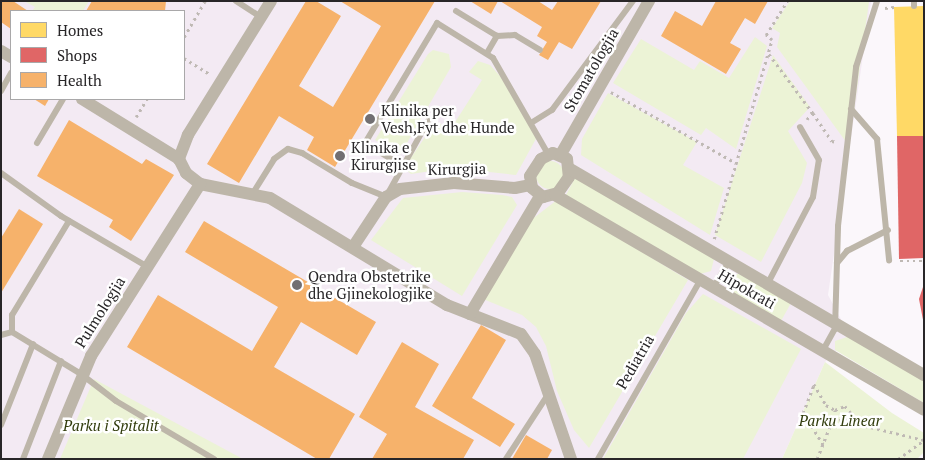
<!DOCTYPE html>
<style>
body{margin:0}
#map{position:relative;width:925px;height:460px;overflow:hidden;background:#fbf7fb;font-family:"PT Serif",serif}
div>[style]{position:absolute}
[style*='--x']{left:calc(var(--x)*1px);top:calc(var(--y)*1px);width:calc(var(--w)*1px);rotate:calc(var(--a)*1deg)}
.built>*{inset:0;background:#f3eaf3}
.green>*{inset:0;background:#ecf3d6}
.round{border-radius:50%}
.homes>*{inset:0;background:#ffd966}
.shops>*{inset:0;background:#e06666}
.health>*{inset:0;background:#f6b26b}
.path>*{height:2.5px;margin-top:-1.25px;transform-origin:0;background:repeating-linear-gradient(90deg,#bfb9b4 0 2.5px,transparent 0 6.5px)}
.service>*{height:6px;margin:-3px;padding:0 3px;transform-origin:3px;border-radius:3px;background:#bdb6a9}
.minor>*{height:12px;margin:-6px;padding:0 6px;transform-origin:6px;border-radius:6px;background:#bdb6a9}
.dots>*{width:14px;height:14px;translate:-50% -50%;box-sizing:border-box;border:2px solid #fff;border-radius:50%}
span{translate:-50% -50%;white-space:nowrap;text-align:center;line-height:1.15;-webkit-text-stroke:5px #fff;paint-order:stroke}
.street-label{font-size:15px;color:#282628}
.poi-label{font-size:15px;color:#282628}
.left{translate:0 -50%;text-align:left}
.park-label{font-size:15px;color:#313c0c;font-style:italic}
.frame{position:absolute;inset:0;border:2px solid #282628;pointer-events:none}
.legend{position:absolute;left:10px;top:10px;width:175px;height:90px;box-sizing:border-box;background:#fff;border:1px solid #a9a8a9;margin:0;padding:6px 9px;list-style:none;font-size:15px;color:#282628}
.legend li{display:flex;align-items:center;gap:10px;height:25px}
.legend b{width:25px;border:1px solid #a9a8a9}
</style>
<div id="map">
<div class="built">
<div style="clip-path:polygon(evenodd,1px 1px,871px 1px,828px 295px,850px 336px,825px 362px,782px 459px,1px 459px,1px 1px,11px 11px,184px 11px,184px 99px,11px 99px,11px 11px)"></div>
</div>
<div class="green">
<div style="clip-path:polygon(24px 1px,89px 1px,83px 11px,32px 11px,35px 7px)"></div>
<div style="clip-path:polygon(790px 1px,869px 2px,849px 146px,777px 47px,780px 33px,772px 28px)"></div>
<div style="clip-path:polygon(755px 37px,767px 46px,736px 149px,706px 128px,701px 135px,613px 83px,641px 39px,694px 70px,700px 61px,729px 78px)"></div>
<div style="clip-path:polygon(433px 50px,449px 54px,451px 67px,400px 155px,375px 140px,428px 54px)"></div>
<div style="clip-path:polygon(773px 55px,810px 107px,788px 131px,807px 163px,802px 183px,761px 262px,715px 235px)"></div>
<div style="clip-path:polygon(478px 61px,490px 65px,500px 76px,537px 137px,516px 175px,452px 168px,411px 174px,406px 170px,408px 162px,436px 121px,450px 130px,482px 80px,469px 72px)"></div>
<div style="clip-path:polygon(608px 93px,697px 142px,683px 165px,724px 188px,710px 235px,581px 155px,582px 139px)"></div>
<div class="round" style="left:536px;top:161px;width:28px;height:28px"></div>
<div style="clip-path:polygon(576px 176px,714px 259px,711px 271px,700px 274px,566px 195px)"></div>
<div style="clip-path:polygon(462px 192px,502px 195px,512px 197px,517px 205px,462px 296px,371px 240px,403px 198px)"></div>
<div style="clip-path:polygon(557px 200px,688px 280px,589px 448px,574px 430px,557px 391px,546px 346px,536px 327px,522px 315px,483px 299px,531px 220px)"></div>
<div style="clip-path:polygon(737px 274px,742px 274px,791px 303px,781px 321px,730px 292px,729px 282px)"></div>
<div style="clip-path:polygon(703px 294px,801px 349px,743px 459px,603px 459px,686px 313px)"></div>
<div style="clip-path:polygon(850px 336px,924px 381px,924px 403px,835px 350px,835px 341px)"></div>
<div style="clip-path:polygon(825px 362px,892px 413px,924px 433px,924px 452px,917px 459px,782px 459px)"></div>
<div style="clip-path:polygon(94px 379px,243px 459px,60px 459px)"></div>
</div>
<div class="homes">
<div style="clip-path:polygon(924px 6px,924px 136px,897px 136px,894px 7px)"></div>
</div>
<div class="shops">
<div style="clip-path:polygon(897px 136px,924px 136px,924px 258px,899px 259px)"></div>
<div style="clip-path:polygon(924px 284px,924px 325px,919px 299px)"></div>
</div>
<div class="health">
<div style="clip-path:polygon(1px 1px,13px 1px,28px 11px,11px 11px,11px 29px,1px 22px)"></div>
<div style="clip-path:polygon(92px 1px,166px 1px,165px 11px,86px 11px)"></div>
<div style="clip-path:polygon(306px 1px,316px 1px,341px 16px,299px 86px,333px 107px,381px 26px,340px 1px,435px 1px,335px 167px,307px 150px,314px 137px,279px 116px,239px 183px,207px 164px)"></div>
<div style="clip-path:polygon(470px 1px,498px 1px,491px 14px)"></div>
<div style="clip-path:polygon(500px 1px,538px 1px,552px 10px,558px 1px,601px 1px,572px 49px,559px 42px,548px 60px,539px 55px,547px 42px,537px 36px,542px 27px)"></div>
<div style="clip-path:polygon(716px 1px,768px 1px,755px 24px,745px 18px,730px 43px,741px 49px,726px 74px,661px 36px,675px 11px,702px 26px)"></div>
<div style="clip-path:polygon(34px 99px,49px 99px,45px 106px)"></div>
<div style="clip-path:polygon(69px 120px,142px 164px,146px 159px,174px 175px,131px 241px,109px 227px,113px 220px,37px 176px)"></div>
<div style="clip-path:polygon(19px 209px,43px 224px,1px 293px,1px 238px)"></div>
<div style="clip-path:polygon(204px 221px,376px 322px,357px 355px,301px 322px,274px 367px,355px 414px,329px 459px,317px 459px,127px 347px,158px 295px,252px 351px,278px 307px,185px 252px)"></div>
<div style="clip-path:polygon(481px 325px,506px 340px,472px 398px,515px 424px,500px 447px,432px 406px)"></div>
<div style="clip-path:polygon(402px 342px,439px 364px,415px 407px,474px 440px,463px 459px,372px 459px,387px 434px,359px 417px)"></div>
<div style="clip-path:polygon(526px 435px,552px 450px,547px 459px,512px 459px)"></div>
</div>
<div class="path">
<div style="--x:885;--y:8;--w:9;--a:-6"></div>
<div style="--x:184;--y:37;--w:42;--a:-59.7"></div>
<div style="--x:769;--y:54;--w:74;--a:53.3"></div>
<div style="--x:813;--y:113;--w:9;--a:131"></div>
<div style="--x:184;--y:58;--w:31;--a:32"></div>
<div style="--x:611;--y:92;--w:144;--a:29.6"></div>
<div style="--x:813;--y:113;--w:34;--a:56"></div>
<div style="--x:832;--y:141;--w:5;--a:11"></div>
<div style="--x:136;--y:117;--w:21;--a:-59"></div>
<div style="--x:714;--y:239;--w:207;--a:-73.8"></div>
<div style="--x:772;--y:40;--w:8;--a:-140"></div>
<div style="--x:766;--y:35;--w:40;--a:-58"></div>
<div style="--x:900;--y:261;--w:24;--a:0"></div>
<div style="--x:833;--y:418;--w:8;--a:-76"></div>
<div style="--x:835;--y:410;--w:11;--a:-22"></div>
<div style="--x:845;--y:406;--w:9;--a:49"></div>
<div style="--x:851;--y:413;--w:10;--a:114"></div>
<div style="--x:823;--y:445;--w:38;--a:-122"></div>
<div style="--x:803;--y:413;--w:31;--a:-69"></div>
<div style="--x:814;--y:384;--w:24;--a:60"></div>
<div style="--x:826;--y:405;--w:10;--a:29"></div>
<div style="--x:817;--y:459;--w:44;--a:-68.7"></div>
<div style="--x:833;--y:418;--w:94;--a:13.6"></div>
<div style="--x:898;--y:459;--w:32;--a:-36"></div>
</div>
<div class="service">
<div style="--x:236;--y:1;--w:30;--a:33"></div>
<div style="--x:914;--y:6;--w:5;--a:-90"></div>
<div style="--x:456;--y:11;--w:48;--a:31.4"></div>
<div style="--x:497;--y:36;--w:18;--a:-3"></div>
<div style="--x:515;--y:35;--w:29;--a:31"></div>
<div style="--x:487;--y:53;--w:20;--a:-60"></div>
<div style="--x:1;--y:91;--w:21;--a:-61"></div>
<div style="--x:851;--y:109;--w:40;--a:49"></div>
<div style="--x:877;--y:139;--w:122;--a:84.3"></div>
<div style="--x:531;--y:123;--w:25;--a:-32"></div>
<div style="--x:552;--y:110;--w:136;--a:-53.4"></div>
<div style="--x:37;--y:143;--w:51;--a:-59.4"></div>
<div style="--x:401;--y:165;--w:42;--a:-148.6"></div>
<div style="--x:365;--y:143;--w:140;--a:-59"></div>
<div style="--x:437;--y:23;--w:66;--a:32"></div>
<div style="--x:493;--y:58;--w:111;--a:60.2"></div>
<div style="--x:1;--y:173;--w:74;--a:35.6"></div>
<div style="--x:61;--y:216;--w:101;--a:30.4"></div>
<div style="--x:253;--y:193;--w:40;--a:-58"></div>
<div style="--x:274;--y:159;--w:17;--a:-36"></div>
<div style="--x:288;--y:149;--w:15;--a:16"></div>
<div style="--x:302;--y:153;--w:58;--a:31"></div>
<div style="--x:352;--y:183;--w:37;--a:22"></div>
<div style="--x:386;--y:197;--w:87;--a:-61.1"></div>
<div style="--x:69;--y:221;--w:110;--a:121.2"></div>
<div style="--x:12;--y:315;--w:17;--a:90"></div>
<div style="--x:12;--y:332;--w:81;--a:31.3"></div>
<div style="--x:81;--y:374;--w:44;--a:37.6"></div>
<div style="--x:116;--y:401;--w:114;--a:30.6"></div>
<div style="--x:837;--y:263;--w:16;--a:-50"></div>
<div style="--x:847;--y:251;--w:46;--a:-27.1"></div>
<div style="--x:768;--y:283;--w:97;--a:-62.4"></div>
<div style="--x:813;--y:197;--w:37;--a:-81"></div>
<div style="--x:819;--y:160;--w:38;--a:-120"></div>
<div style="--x:713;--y:288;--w:31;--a:-59"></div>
<div style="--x:1;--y:335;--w:11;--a:-15"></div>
<div style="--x:822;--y:352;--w:26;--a:-61"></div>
<div style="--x:835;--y:329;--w:103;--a:-88.3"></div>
<div style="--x:838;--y:226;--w:160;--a:-83.5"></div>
<div style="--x:856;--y:67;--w:69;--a:-72.3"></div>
<div style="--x:1;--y:425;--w:87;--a:-68.4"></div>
<div style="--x:23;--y:459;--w:105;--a:-68.8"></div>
<div style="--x:506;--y:459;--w:75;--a:-56.9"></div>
<div style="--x:598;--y:459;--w:205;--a:-60.2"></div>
</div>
<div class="minor">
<div style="--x:271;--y:1;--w:158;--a:121.8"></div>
<div style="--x:188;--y:135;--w:26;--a:111"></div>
<div style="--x:179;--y:159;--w:16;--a:63"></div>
<div style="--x:186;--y:173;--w:18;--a:38"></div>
<div style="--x:200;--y:184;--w:71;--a:11.3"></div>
<div style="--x:270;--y:198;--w:207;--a:31.2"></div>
<div style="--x:447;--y:305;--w:79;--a:21.4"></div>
<div style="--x:521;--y:334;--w:24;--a:55"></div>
<div style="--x:535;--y:354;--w:111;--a:71.1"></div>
<div style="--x:1;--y:51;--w:12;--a:31"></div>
<div style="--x:82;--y:99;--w:114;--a:31.7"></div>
<div style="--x:553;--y:153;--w:15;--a:23"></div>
<div style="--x:567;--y:159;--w:18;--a:84"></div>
<div style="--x:569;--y:177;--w:19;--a:125"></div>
<div style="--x:558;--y:193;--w:16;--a:165"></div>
<div style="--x:543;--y:197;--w:14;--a:-141"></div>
<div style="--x:532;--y:188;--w:12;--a:-99"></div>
<div style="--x:530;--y:176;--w:20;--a:-57"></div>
<div style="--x:541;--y:159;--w:13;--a:-27"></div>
<div style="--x:561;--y:154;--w:177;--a:-60.1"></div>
<div style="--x:570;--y:169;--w:410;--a:30.2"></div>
<div style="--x:555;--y:195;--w:427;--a:30.2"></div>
<div style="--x:353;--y:247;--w:60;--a:-56.6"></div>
<div style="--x:386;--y:197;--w:16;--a:-30"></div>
<div style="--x:400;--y:189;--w:54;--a:-6.3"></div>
<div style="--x:454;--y:183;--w:61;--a:4.7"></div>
<div style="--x:515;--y:188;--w:15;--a:-11"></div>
<div style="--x:470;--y:314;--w:137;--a:-59.3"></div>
<div style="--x:48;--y:459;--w:112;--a:-67.3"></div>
<div style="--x:91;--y:356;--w:204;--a:-57.6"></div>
</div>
<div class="dots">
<div style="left:370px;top:119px;background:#726f72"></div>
<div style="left:340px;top:156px;background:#726f72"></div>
<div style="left:297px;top:285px;background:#726f72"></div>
</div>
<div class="street-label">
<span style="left:591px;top:70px;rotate:-60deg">Stomatologjia</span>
<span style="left:457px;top:169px;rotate:-1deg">Kirurgjia</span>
<span style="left:747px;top:289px;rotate:30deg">Hipokrati</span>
<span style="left:100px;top:312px;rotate:-58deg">Pulmologjia</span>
<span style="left:635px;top:362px;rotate:-60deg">Pediatria</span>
</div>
<div class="poi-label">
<span class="left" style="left:381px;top:119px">Klinika per<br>Vesh,Fyt dhe Hunde</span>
<span class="left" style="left:351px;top:156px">Klinika e<br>Kirurgjise</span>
<span class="left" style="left:308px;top:285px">Qendra Obstetrike<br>dhe Gjinekologjike</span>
</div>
<div class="park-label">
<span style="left:840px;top:421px">Parku Linear</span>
<span style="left:111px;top:426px">Parku i Spitalit</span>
</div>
<div class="frame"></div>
<ul class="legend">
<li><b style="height:14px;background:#ffd966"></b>Homes</li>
<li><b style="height:14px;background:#e06666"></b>Shops</li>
<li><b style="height:14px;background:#f6b26b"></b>Health</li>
</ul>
</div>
